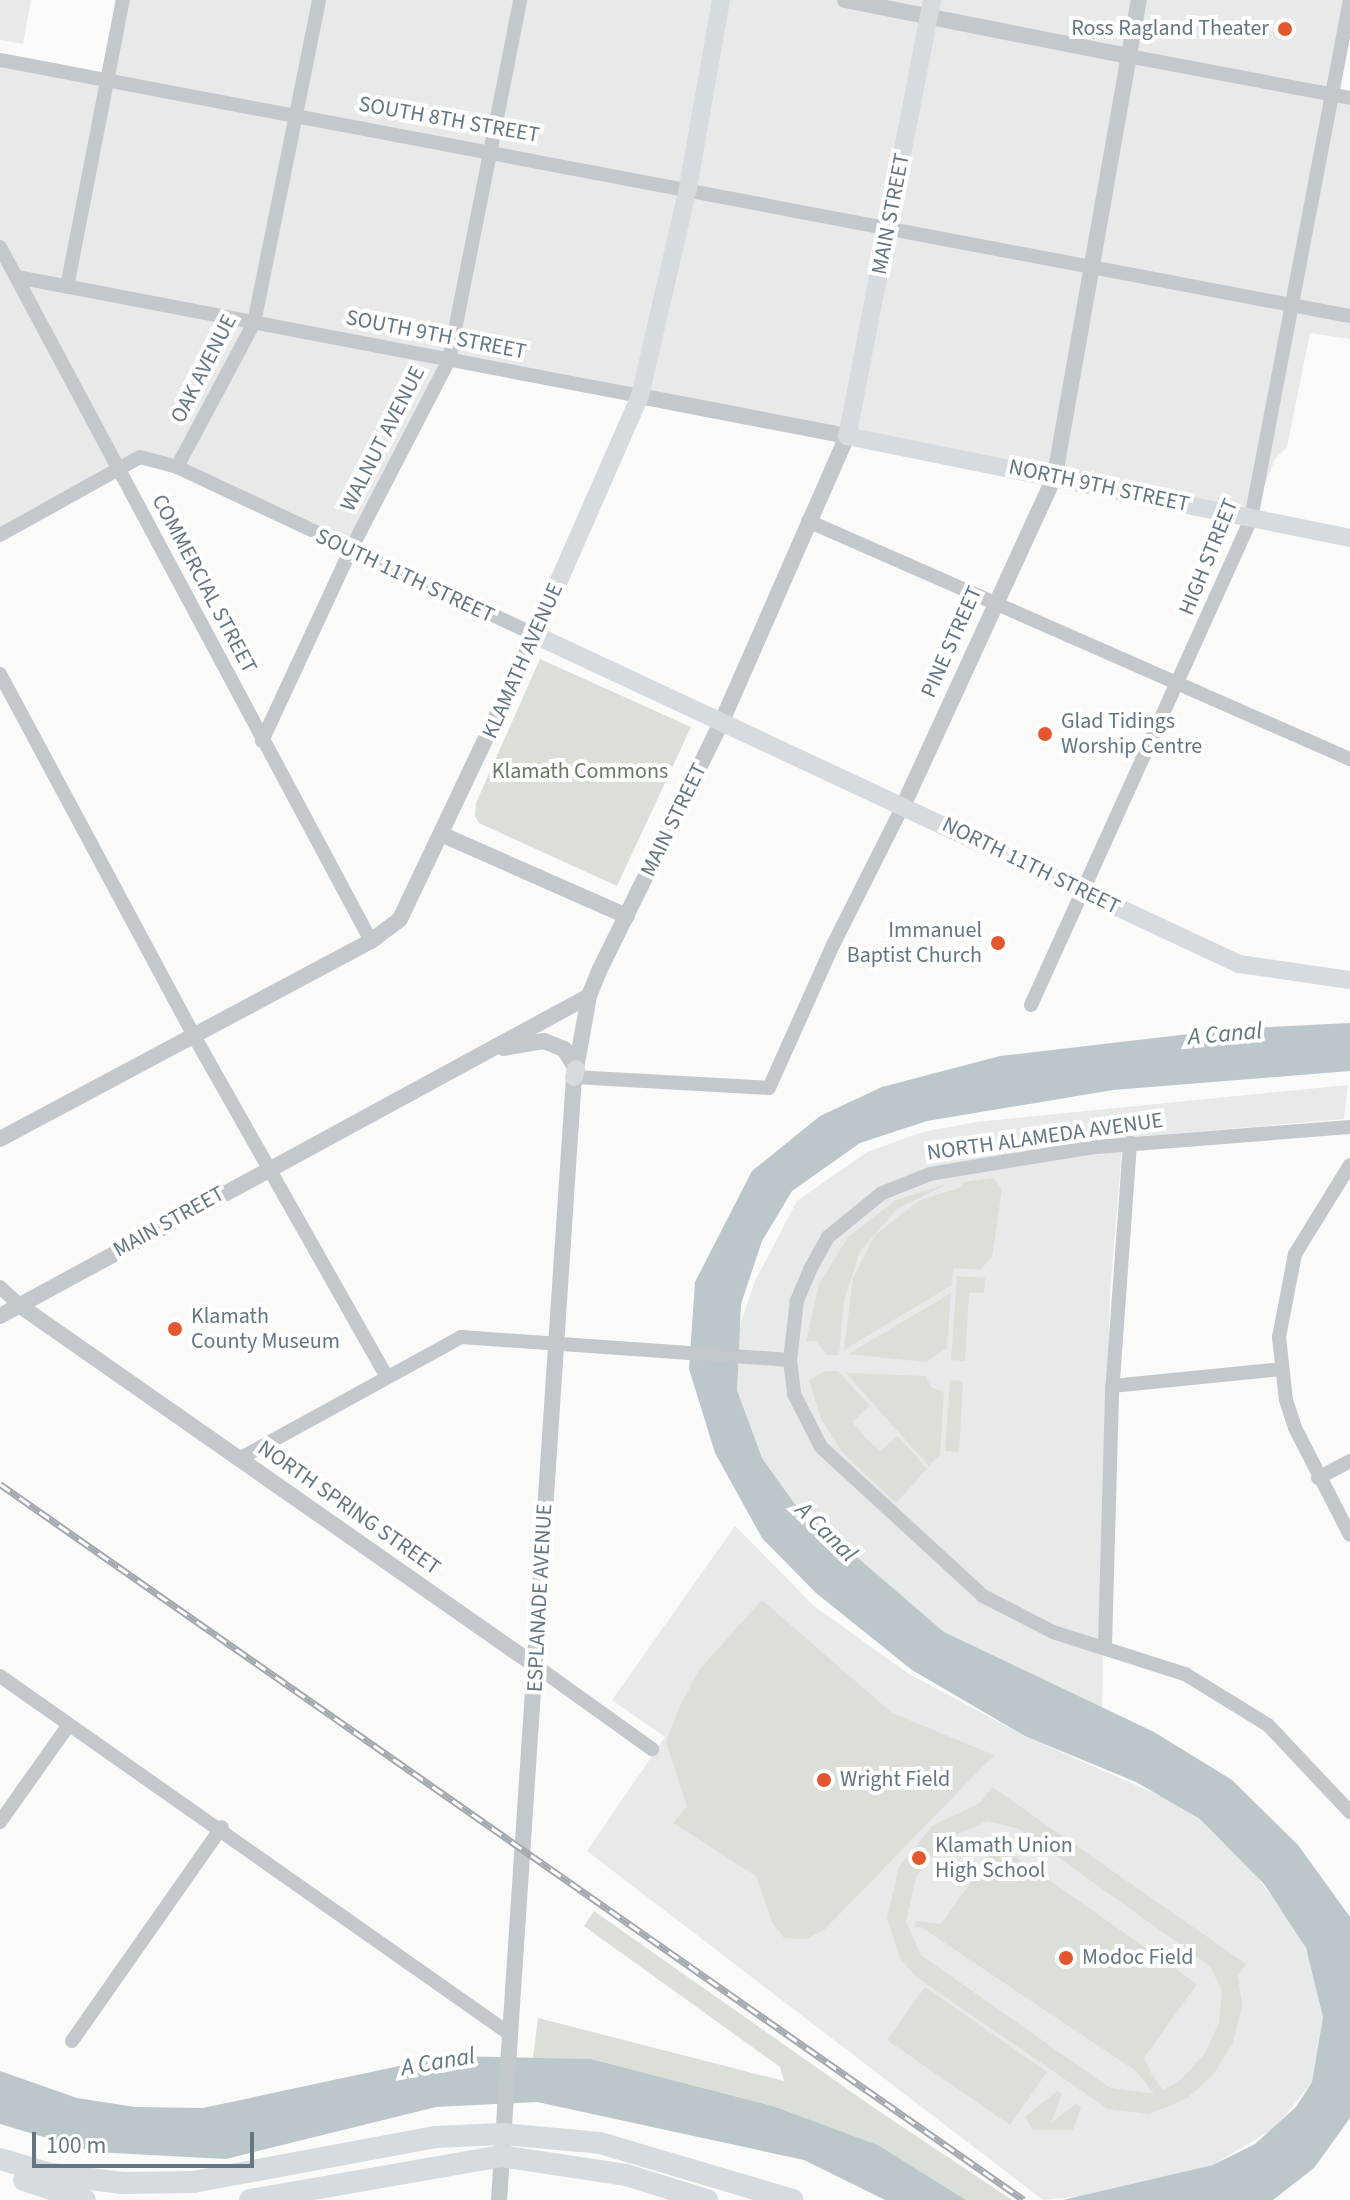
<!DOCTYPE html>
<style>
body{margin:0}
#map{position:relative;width:1350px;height:2200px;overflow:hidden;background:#fafaf8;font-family:"Source Sans 3",sans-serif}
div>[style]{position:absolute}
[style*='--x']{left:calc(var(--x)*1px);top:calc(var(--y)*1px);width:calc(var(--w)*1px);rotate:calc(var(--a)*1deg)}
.built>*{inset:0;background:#e8e9e9}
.green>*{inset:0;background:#dadfd7}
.water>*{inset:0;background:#bbc7cb}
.minor>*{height:14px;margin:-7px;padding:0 7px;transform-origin:7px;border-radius:7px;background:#c3c8cc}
.tertiary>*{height:16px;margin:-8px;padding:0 8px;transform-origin:8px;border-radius:8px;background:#c3c8cc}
.secondary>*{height:18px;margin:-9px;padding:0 9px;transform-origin:9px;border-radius:9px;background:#d6dbdf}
.primary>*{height:22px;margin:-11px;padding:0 11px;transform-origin:11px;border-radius:11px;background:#d6dbdf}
.rail>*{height:7px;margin-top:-3.5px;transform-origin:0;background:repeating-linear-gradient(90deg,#fff 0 12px,#a2aab0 0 24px);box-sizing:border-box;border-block:2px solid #a2aab0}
.dots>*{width:22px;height:22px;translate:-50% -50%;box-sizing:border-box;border:4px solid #fff;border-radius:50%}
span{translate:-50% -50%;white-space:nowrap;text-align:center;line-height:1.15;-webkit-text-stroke:8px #fff;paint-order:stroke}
.poi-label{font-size:22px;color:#657683}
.right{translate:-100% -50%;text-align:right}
.left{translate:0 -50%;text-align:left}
.street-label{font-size:22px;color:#657683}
.park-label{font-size:22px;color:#687a64}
.water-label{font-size:24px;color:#60757c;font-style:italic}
.scale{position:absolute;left:32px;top:2132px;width:222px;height:36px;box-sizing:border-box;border:4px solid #657683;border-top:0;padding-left:10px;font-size:24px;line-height:28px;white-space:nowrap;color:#657683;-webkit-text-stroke:6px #fff;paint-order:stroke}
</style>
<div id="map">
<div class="built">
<div style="clip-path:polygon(0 0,31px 0,23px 44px,0 40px)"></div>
<div style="clip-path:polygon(123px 0,1350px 0,1332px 94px,1350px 98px,1350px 339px,1310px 333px,1287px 447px,1275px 459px,1251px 519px,449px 360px,350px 551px,140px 457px,0 528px,0 60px,108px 78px)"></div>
<div style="clip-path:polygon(1348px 1085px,1344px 1119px,1123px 1138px,1110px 1291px,1102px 1710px,944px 1632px,794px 1503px,762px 1458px,737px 1390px,736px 1336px,755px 1281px,797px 1201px,867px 1152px,923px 1132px,976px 1122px)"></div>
<div style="clip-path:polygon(735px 1526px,814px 1606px,909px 1674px,1025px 1736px,1174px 1802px,1200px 1819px,1249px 1866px,1299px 1934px,1317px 1978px,1323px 2016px,1312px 2082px,1276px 2127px,1213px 2165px,1091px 2195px,1043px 2200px,587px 1851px,665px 1737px,612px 1700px)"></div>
</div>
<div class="green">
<div style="clip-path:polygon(540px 659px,691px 727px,617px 886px,479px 823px,475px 816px,476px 803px)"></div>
<div style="clip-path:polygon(993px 1178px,1002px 1189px,992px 1257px,980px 1270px,953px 1268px,952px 1285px,844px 1350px,853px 1278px,875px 1235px,920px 1200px,959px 1188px,964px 1182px)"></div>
<div style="clip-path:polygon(947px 1184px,897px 1209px,860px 1251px,844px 1301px,839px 1355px,827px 1355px,816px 1341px,806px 1342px,819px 1284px,848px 1237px,896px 1200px)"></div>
<div style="clip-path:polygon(957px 1276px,985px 1278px,984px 1293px,969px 1293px,965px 1361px,951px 1360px)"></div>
<div style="clip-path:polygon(951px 1293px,947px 1348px,926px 1362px,848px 1354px)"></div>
<div style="clip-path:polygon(826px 1371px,838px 1371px,870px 1406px,852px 1422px,865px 1437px,880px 1451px,898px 1436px,927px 1469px,896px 1503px,842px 1452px,821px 1419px,809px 1380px)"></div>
<div style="clip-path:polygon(846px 1373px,925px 1376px,931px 1387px,944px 1392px,940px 1455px,929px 1466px)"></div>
<div style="clip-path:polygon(950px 1380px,963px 1381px,959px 1452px,945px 1451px)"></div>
<div style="clip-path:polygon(762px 1600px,892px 1713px,994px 1755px,825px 1929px,806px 1939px,784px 1938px,772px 1922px,756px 1876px,673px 1823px,687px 1806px,666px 1742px,680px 1706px,699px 1670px)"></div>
<div style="clip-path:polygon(evenodd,992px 1787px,1246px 1964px,1238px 1976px,1242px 2006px,1233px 2043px,1213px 2075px,1186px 2099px,1149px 2114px,1108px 2109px,915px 1976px,900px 1958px,887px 1918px,899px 1867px,932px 1826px,980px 1803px,992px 1787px,987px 1821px,1019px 1829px,1210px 1966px,1222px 1991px,1219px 2023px,1204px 2055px,1179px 2081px,1163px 2090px,1151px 2073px,1204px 1997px,1151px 2073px,1144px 2058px,1197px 1984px,998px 1844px,941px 1924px,916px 1921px,914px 1927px,921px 1927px,1136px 2071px,1154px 2094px,1110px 2088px,921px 1955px,906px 1922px,916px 1876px,945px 1840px,987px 1821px)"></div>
<div style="clip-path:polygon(594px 1911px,870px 2105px,1012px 2200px,966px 2200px,878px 2145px,773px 2106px,591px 2059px,533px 2058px,538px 2018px,784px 2081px,780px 2067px,584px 1926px)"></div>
<div style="clip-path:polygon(925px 1987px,1047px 2072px,1010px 2125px,887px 2040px)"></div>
<div style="clip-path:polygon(1057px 2091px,1062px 2094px,1051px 2123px,1076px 2104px,1081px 2108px,1073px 2130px,1033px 2130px,1025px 2117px)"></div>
</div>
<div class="water">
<div style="clip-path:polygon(1350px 1023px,1350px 1071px,1113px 1090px,927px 1121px,860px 1143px,792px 1191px,762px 1241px,741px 1304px,737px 1390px,762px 1458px,794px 1503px,944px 1632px,1154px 1732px,1232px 1780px,1298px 1845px,1350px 1917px,1350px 2118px,1314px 2168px,1273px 2200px,1063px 2200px,1213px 2165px,1255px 2144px,1296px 2107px,1312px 2082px,1323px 2017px,1306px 1948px,1264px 1884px,1200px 1819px,1136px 1782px,1025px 1736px,912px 1670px,816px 1593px,762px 1538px,715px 1453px,689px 1369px,695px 1282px,752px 1171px,820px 1116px,882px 1087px,1000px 1056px,1232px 1029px)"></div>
<div style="clip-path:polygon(446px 2056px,591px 2059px,773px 2106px,878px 2145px,966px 2200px,885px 2200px,804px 2160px,537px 2102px,436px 2107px,226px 2159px,94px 2152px,0 2124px,0 2071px,77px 2098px,135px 2107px,203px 2108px)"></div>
</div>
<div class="minor">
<div style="--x:1128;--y:56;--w:226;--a:10.7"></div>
<div style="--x:0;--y:60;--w:1374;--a:10.74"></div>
<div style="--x:0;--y:247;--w:787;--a:61.87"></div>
<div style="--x:17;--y:277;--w:634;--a:10.81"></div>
<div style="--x:67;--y:287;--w:292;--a:-79"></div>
<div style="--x:177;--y:467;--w:395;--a:25.1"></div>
<div style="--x:808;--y:521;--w:592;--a:23.71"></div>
<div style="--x:0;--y:535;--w:160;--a:-29.1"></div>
<div style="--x:140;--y:457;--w:38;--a:15"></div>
<div style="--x:177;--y:467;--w:163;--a:-61.9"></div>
<div style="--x:254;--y:323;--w:329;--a:-78.6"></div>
<div style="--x:0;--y:674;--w:411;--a:61.8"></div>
<div style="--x:194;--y:1036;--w:390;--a:60.5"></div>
<div style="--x:262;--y:741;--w:209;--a:-65.1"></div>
<div style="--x:350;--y:551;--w:215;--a:-62.6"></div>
<div style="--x:449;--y:360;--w:367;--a:-78.8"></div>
<div style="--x:1031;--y:1005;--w:533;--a:-65.64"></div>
<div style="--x:1251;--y:519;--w:528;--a:-79.2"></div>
<div style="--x:574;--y:1077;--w:195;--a:3.2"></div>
<div style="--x:769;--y:1088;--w:157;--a:-65.9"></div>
<div style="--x:833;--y:945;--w:158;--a:-63.3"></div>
<div style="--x:1350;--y:1127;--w:257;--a:175.5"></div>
<div style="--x:1094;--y:1147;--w:166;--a:170.7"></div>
<div style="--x:930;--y:1174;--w:52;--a:158.4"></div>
<div style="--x:882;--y:1193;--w:70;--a:140.8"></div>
<div style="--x:828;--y:1237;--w:38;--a:119"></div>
<div style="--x:810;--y:1270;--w:34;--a:113"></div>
<div style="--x:797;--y:1301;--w:59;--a:96.8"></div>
<div style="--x:790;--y:1360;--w:34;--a:83"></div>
<div style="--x:794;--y:1394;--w:59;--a:63"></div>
<div style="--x:821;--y:1447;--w:220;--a:42.6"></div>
<div style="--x:983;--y:1596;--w:79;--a:27.2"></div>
<div style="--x:1053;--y:1632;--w:139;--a:17.7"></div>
<div style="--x:1185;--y:1674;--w:97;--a:31.6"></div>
<div style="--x:1268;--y:1725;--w:120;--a:46.7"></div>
<div style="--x:1350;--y:1165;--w:105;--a:121.7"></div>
<div style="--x:1295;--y:1254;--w:85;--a:100.9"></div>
<div style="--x:1279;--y:1337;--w:63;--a:83.7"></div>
<div style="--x:1286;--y:1400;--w:29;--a:72"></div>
<div style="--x:1295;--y:1428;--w:120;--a:62.8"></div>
<div style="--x:0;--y:1287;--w:26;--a:43"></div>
<div style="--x:1112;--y:1386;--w:170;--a:-5.7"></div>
<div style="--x:241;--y:1458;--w:251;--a:-28.8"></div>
<div style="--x:461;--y:1337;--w:330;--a:4"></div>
<div style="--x:1318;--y:1478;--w:36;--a:-28"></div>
<div style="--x:1105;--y:1645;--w:251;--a:-88.4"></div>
<div style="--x:1112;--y:1394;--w:252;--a:-85.9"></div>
<div style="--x:536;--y:1666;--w:143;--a:35.6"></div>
<div style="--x:0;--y:1676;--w:620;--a:35.08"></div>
<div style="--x:0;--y:1822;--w:118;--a:-54.7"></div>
<div style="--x:72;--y:2041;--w:261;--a:-55"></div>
</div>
<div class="tertiary">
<div style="--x:845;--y:0;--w:288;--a:11.2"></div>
<div style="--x:904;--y:804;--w:362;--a:-65.3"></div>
<div style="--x:1055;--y:475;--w:482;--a:-80"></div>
<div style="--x:443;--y:835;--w:201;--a:23.8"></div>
<div style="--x:503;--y:1048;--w:42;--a:-9.7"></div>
<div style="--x:544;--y:1041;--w:22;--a:22"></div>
<div style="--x:564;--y:1049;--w:23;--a:59"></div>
<div style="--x:576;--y:1069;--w:74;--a:-79.9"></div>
<div style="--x:589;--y:996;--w:29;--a:-68"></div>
<div style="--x:600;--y:969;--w:276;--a:-63.8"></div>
<div style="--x:722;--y:721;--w:311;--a:-66.3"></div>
<div style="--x:847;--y:436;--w:211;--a:-169.1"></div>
<div style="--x:0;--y:1139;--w:421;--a:-28.1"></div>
<div style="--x:371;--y:941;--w:36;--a:-37"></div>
<div style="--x:400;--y:919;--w:314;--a:-64.6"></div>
<div style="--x:19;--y:1305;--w:631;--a:34.93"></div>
<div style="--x:0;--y:1316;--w:670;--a:-28.51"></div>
<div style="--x:499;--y:2200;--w:1126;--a:-86.18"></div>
</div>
<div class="secondary">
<div style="--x:721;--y:0;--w:191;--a:100"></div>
<div style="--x:688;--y:188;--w:213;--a:103"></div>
<div style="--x:640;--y:396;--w:261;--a:113.7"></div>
<div style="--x:535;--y:635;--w:777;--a:25.05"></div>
<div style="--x:1239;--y:964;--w:112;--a:8.2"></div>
<div style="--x:932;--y:0;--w:444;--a:101"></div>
<div style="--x:847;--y:436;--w:513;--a:11.46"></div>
<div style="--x:574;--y:1077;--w:8;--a:-76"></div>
</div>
<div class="primary">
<div style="--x:0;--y:2159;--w:53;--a:16.4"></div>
<div style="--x:51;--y:2174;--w:72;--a:7.2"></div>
<div style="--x:122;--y:2183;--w:71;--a:-0.8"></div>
<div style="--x:193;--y:2182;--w:246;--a:-10.5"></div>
<div style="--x:435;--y:2137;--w:67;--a:-2.6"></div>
<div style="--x:502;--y:2134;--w:98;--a:5.2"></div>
<div style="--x:600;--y:2143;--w:201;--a:16.5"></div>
<div style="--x:24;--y:2180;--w:64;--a:18.2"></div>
<div style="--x:250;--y:2200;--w:255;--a:-9.9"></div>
<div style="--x:501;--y:2156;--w:126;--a:8.6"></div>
<div style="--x:626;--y:2175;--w:85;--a:17.2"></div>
</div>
<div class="rail">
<div style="--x:0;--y:1484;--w:1249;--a:34.96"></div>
</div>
<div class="dots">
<div style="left:1285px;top:29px;background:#e4572e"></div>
<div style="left:1045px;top:734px;background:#e4572e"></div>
<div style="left:998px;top:943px;background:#e4572e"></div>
<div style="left:175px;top:1329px;background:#e4572e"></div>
<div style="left:824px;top:1780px;background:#e4572e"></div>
<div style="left:919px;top:1858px;background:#e4572e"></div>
<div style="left:1066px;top:1958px;background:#e4572e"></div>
</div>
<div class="poi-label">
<span class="right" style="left:1269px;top:29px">Ross Ragland Theater</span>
<span class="left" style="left:1061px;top:734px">Glad Tidings<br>Worship Centre</span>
<span class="right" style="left:982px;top:943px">Immanuel<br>Baptist Church</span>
<span class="left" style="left:191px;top:1329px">Klamath<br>County Museum</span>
<span class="left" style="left:840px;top:1780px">Wright Field</span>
<span class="left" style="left:935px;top:1858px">Klamath Union<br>High School</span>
<span class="left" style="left:1082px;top:1958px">Modoc Field</span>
</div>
<div class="street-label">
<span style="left:449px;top:120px;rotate:10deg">SOUTH 8TH STREET</span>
<span style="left:891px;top:214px;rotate:-79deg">MAIN STREET</span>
<span style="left:436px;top:335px;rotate:11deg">SOUTH 9TH STREET</span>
<span style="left:204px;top:369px;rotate:-63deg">OAK AVENUE</span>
<span style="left:383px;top:439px;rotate:-63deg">WALNUT AVENUE</span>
<span style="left:1099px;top:486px;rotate:12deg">NORTH 9TH STREET</span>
<span style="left:1209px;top:557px;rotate:-68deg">HIGH STREET</span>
<span style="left:405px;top:576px;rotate:25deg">SOUTH 11TH STREET</span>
<span style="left:204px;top:584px;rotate:62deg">COMMERCIAL STREET</span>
<span style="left:952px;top:642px;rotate:-66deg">PINE STREET</span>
<span style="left:523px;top:661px;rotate:-66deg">KLAMATH AVENUE</span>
<span style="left:674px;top:820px;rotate:-64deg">MAIN STREET</span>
<span style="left:1031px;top:866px;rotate:26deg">NORTH 11TH STREET</span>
<span style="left:1045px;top:1137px;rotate:-8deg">NORTH ALAMEDA AVENUE</span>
<span style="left:169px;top:1222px;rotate:-29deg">MAIN STREET</span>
<span style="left:349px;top:1508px;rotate:35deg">NORTH SPRING STREET</span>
<span style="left:540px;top:1598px;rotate:-87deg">ESPLANADE AVENUE</span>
</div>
<div class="park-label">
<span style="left:580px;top:772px">Klamath Commons</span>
</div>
<div class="water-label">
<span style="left:1225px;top:1034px;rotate:-5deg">A Canal</span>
<span style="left:826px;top:1532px;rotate:44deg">A Canal</span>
<span style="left:438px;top:2062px;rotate:-10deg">A Canal</span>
</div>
<div class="scale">100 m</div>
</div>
